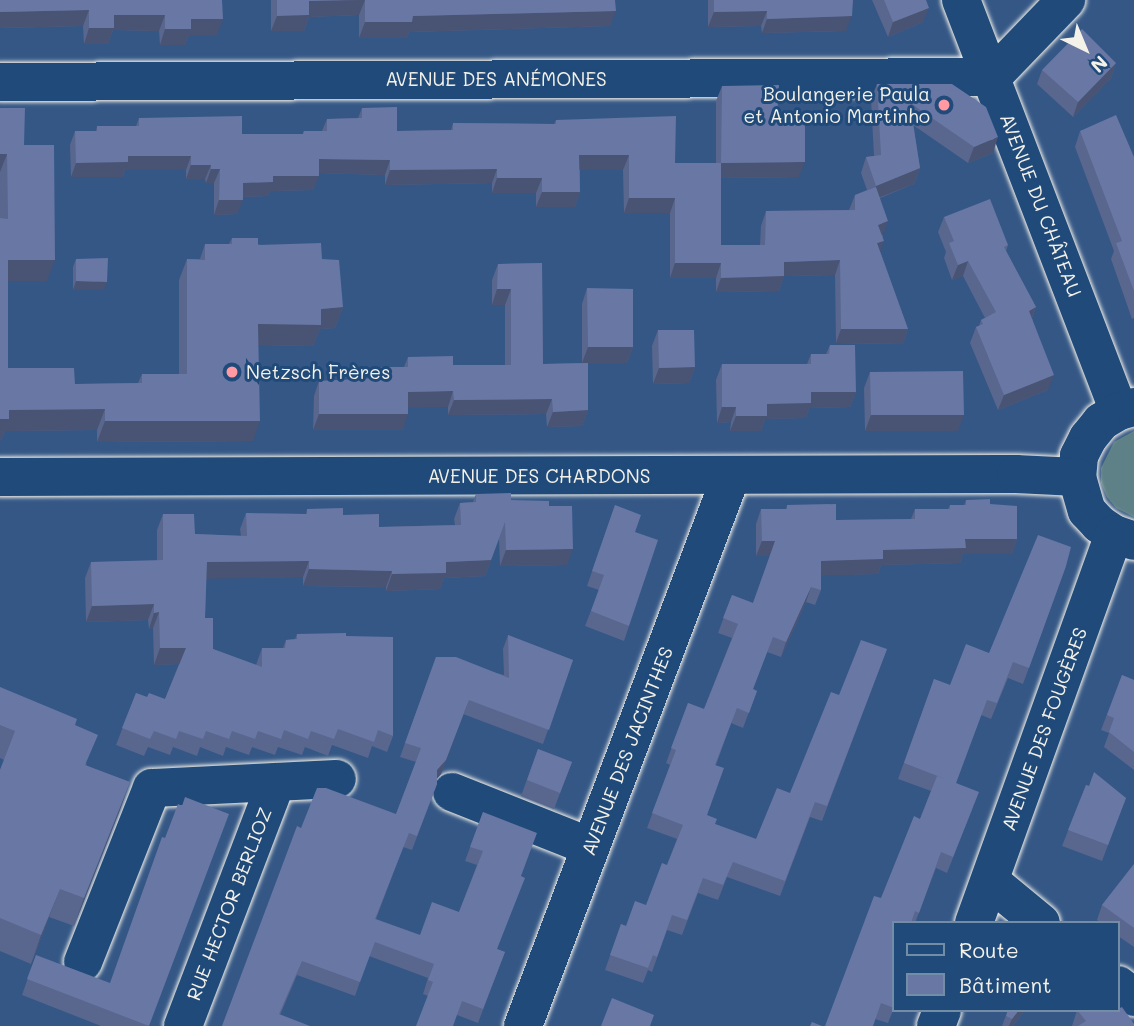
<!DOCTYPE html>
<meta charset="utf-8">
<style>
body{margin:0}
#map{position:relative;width:1134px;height:1026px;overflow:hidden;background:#345786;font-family:Mali,sans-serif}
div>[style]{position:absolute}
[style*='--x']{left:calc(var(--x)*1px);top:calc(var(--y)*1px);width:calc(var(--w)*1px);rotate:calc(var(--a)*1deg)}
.green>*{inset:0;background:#5d8186}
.roads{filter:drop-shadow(0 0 2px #f4f1e8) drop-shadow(0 0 2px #f4f1e8)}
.minor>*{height:38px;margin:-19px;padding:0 19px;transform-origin:19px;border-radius:19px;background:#1f4a7a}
.wall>*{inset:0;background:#59668d}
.shaded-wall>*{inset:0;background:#495373}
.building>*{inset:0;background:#6877a4}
.dots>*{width:19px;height:19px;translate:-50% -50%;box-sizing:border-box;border:4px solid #1f4a7a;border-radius:50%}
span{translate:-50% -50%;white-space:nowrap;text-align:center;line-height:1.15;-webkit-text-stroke:6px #1f4a7a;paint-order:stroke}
.street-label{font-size:19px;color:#f4f1e8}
.poi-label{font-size:19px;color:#f4f1e8}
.right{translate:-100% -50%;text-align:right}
.left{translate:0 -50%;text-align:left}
.legend{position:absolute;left:892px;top:921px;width:228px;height:91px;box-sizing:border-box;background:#1f4a7a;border:2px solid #748da6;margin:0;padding:9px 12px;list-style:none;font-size:21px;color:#f4f1e8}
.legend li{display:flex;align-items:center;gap:14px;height:35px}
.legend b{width:35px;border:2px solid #748da6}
.north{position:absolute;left:1050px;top:14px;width:70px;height:70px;-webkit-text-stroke:5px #1f4a7a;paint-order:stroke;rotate:137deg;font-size:19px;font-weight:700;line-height:28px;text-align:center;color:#f4f1e8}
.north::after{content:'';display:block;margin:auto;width:24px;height:32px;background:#f4f1e8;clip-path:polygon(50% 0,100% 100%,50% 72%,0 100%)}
</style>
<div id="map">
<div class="green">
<div style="clip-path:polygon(1134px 431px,1134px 517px,1116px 508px,1107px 497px,1101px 483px,1101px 468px,1114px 442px)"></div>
</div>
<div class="roads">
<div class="minor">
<div style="--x:961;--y:0;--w:440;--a:69"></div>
<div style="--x:0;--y:82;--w:992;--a:-0.29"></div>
<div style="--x:992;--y:77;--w:107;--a:-46.1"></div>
<div style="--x:1134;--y:407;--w:16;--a:165"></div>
<div style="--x:1119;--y:411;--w:21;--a:149"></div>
<div style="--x:1101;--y:422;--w:21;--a:129"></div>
<div style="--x:1088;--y:438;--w:20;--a:117"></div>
<div style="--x:1079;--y:456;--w:21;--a:95"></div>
<div style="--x:1077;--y:477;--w:35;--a:74"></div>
<div style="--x:1087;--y:511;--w:18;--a:47"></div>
<div style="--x:1099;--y:524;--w:18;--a:34"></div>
<div style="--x:1114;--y:534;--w:21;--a:19"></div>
<div style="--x:0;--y:477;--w:1016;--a:-0.17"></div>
<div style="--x:1016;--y:474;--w:61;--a:2.8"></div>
<div style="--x:452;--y:792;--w:149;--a:21.6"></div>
<div style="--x:990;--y:881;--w:66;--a:39.5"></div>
<div style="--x:974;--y:923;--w:413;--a:-70.2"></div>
<div style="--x:83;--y:962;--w:187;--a:-68.4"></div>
<div style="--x:152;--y:788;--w:185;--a:-2.8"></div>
<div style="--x:1118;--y:985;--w:20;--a:37"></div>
<div style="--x:183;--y:1026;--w:261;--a:-69.1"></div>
<div style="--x:523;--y:1026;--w:588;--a:-69.28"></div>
<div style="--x:936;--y:1026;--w:17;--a:-69"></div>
</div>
</div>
<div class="wall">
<div style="clip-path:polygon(0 0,222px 0,217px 35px,189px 35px,185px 45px,160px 45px,159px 31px,113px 30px,108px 44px,84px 44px,83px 26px,0 28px)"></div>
<div style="clip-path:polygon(271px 0,615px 0,610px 26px,409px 32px,407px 38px,359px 38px,359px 15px,309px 17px,304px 31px,271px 31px)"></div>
<div style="clip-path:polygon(708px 0,853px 0,846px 31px,762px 33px,761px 26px,708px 27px)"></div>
<div style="clip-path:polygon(872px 0,926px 0,923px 22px,888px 37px)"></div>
<div style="clip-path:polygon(1116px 63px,1111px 78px,1073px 117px,1037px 84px,1042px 70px)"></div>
<div style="clip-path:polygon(877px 84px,993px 153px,968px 163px,913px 125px,920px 168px,914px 184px,880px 198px,883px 235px,880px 251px,908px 329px,903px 344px,836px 343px,835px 275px,784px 276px,779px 291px,716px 292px,716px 278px,670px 278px,670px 213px,624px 213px,623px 170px,580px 170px,580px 192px,575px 207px,536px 207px,536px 193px,492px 193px,492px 183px,385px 185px,385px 175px,319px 173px,313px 190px,270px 191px,268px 196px,243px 197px,237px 214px,214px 215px,214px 183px,206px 183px,205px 179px,186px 179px,186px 170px,125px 170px,123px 177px,71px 177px,70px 145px,75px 131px,96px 131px,97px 126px,136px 126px,139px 118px,242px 134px,303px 134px,304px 131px,322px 131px,327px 119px,358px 118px,362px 108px,397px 131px,451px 130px,453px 123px,554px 124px,556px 120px,675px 163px,716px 163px,716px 101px,722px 86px,777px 117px,799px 177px,721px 178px,721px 245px,760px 245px,761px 226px,766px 211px,849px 210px,855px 195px,867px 190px,861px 173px,866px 157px,874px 156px,871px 99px)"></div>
<div style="clip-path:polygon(0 108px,24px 145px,47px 281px,8px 281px,8px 368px,75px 384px,138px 383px,142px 374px,179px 374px,179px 280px,187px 259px,200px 259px,205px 244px,229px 244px,232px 238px,322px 259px,343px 307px,335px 328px,320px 329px,313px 346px,258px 345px,253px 441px,97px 442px,97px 430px,5px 431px,1px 440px,0 440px)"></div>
<div style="clip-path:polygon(1080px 131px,1134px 157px,1134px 318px,1132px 319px,1111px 259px,1114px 251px,1075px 147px)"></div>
<div style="clip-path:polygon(944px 217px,1008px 245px,1006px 251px,1036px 307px,1032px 318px,1048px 390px,998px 410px,970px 343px,976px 327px,979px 326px,981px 320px,985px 318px,963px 276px,952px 280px,944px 258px,946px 252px,938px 232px)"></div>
<div style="clip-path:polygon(76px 259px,104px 290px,73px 290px,73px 267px)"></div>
<div style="clip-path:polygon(542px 263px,543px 364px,582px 363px,582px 304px,587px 288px,633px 347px,627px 363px,588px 363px,588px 410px,582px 426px,547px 427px,546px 414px,448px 415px,448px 407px,408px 407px,403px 430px,313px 430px,314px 396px,319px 381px,377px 378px,381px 367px,404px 367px,408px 357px,453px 365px,505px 365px,505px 305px,492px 305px,492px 280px,498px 264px)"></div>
<div style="clip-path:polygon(658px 330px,695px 367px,689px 383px,653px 384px,652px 346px)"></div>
<div style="clip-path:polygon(830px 345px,856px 392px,850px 407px,809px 408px,806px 418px,765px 419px,761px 431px,730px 431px,731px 422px,717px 423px,716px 380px,722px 364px,807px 364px,811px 354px,826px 354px)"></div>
<div style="clip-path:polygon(870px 372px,958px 431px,865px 431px,864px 388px)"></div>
<div style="clip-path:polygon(476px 494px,511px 500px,549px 506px,567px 565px,500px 566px,499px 539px,485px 576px,444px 578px,440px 589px,386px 591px,386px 587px,303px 586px,303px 577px,206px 578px,205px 618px,213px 649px,256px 665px,262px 648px,283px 648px,286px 640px,295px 639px,297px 634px,346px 636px,393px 736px,387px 752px,372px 746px,368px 758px,332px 745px,328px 756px,305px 747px,302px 755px,278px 747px,275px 755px,252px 747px,249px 755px,226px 747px,223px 756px,200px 747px,197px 756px,173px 747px,170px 755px,148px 747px,144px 756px,116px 745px,136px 693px,147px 697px,165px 699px,179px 664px,154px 665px,153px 628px,149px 629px,148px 620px,86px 622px,85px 578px,91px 562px,157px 561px,157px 530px,163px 514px,195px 534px,241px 536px,240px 529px,246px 513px,306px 514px,307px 509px,343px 515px,379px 527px,455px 525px,454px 519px,460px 503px,473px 502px)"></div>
<div style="clip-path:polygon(966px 500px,990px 504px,1017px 539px,1012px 554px,963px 554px,960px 563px,881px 565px,878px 574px,821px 575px,821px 590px,815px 605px,806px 602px,781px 657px,767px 652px,753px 689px,757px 691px,743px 728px,731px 723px,716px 765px,707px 815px,715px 824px,756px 839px,790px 793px,839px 695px,887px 649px,822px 821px,810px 817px,780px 896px,727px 877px,718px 900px,698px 893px,682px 935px,667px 930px,652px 972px,648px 970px,643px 983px,605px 970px,621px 924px,626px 926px,646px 905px,667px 865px,677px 839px,647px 828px,670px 765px,666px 763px,688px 703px,704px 709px,732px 638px,718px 633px,732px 595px,753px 603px,770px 556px,756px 556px,756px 524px,761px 509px,786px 509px,787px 505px,836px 520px,911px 519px,915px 509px,948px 509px,950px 505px,964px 505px)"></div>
<div style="clip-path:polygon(615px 505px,635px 532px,629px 626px,624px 641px,585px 626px,599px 590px,587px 586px)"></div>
<div style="clip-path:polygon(1066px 566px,1023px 684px,1008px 678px,991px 719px,981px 715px,956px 783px,973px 807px,947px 873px,936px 868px,915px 923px,894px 923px,894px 1008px,888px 1023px,875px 1019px,881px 898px,920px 819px,931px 791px,898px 779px,934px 679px,950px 685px,989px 653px)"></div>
<div style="clip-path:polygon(508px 635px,573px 660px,543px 744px,463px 714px,441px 774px,437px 779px,437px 784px,412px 850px,403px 847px,376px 919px,420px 935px,459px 912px,477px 865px,465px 861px,483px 812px,521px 876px,497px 949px,505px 952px,478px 1023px,457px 1015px,428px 996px,423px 994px,428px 978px,369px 956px,355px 996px,297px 975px,280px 1015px,222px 1026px,301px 828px,396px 814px,416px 762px,400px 757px,436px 657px,504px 675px,503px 649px)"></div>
<div style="clip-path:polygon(1122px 675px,1134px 680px,1134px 770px,1104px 747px,1109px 733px,1101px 730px)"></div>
<div style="clip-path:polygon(0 687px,75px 725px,87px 766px,130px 782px,74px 926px,49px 917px,31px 964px,0 951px,0 770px,4px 760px,0 758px)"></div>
<div style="clip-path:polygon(538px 749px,572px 762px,554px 809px,521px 796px)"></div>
<div style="clip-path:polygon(1086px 785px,1126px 798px,1102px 861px,1062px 846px)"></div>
<div style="clip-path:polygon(1134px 864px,1134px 947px,1118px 936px,1118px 923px,1101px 923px,1097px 920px,1102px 905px)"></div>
<div style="clip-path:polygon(36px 955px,149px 1026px,101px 1026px,22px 995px)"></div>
<div style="clip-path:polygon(1008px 1010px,1025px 1010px,1013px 1026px,1002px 1026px)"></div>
<div style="clip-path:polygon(1077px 1010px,1134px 1026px,1072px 1026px)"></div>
</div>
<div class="shaded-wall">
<div style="clip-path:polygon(365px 0,359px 15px,309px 17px,304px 31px,271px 31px,277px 16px,309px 1px)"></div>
<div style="clip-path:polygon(929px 8px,923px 22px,888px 37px,893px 22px)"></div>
<div style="clip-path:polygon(89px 10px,83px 26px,0 28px,0 12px)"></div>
<div style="clip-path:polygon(616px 11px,610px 26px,409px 32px,407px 38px,359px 38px,365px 22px,413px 16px)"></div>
<div style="clip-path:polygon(767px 11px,761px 26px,708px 27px,714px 12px)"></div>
<div style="clip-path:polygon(114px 15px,165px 15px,159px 31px,113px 30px,108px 44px,84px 44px,89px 28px)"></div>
<div style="clip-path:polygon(852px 16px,846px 31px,762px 33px,767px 19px)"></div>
<div style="clip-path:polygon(191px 19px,223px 19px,217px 35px,189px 35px,185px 45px,160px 45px,165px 29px)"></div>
<div style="clip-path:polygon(1116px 63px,1111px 78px,1073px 117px,1078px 102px)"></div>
<div style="clip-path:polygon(998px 137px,993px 153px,968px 163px,974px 147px)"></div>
<div style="clip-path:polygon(0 154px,7px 154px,0 172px)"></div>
<div style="clip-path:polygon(579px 155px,629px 155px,623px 170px,574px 170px)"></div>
<div style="clip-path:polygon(128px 156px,191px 156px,186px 170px,125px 170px,123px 177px,71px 177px,76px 163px)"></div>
<div style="clip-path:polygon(319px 159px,390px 160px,385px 175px,313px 173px)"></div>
<div style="clip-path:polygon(805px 162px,799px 177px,716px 178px,721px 163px)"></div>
<div style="clip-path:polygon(191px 165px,211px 165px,205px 179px,186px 179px)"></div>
<div style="clip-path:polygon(920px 168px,914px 184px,870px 201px,876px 186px)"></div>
<div style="clip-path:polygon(211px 169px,220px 169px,214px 183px,206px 183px)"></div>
<div style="clip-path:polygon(497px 169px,492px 183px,385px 185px,390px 170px)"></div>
<div style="clip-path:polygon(273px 176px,319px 176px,313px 190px,270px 191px,268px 196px,238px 197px,243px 183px)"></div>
<div style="clip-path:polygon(497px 178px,542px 178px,536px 193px,492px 193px)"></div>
<div style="clip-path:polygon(542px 192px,580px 192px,575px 207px,536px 207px)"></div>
<div style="clip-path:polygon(629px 198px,675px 198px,670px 213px,624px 213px)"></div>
<div style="clip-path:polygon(219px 200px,243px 200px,237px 214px,214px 215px)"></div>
<div style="clip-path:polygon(888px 221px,883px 235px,872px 240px,878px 225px)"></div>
<div style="clip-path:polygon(884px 241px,879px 255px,877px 243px)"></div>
<div style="clip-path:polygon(8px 260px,55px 260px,47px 281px,0 281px)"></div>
<div style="clip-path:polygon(840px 260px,835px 275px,784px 276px,779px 291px,716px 292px,721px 278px,784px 262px)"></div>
<div style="clip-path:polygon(968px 261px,963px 276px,952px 280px,958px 265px)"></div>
<div style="clip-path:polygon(675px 263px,721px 263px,716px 278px,670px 278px)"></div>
<div style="clip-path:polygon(76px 281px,107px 282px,104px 290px,73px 290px)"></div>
<div style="clip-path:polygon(497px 289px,511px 289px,505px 305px,492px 305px)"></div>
<div style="clip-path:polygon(343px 307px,335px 328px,320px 329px,313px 346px,250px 345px,258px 324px,321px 309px)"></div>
<div style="clip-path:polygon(1036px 307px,1030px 323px,1029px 311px)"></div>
<div style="clip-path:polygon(841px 329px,908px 329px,903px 344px,836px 343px)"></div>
<div style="clip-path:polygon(588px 347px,633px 347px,627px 363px,582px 363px)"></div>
<div style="clip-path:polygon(695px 367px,689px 383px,653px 384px,659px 368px)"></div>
<div style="clip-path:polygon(1054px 375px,1048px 390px,998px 410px,1004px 395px)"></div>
<div style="clip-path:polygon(453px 391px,448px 407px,402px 408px,408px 392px)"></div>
<div style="clip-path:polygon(811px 392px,856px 392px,850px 407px,809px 408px,806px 418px,765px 419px,761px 431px,730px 431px,736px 416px,767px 404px)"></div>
<div style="clip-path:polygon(552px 399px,546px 414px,448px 415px,454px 400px)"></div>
<div style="clip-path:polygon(722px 407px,736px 407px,731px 422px,717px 423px)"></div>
<div style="clip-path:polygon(105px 409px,97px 430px,5px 431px,1px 440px,0 440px,0 419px,9px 410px)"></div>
<div style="clip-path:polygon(588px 410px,582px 426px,547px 427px,553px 412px)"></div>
<div style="clip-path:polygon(319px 414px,408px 414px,403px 430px,313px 430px)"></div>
<div style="clip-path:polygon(871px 415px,964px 415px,958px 431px,865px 431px)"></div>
<div style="clip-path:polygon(105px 421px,260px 421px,253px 441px,97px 442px)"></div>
<div style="clip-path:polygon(965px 539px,1017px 539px,1012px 554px,963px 554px,960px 563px,881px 565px,878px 574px,816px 576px,821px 561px,883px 550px)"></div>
<div style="clip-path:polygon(762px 541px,775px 541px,770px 556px,756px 556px)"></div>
<div style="clip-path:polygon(573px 549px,567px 565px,500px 566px,506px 550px)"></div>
<div style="clip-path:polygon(491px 560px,485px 576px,444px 578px,440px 589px,386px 591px,392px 574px,446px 562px)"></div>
<div style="clip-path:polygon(309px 561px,303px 577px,201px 579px,207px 562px)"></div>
<div style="clip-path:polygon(309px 569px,392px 571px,386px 587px,303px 586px)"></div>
<div style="clip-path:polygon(811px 587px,806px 602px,781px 657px,786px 642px)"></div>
<div style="clip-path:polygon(154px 604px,148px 620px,86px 622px,92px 606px)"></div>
<div style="clip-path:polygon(159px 612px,153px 628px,149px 629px,154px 613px)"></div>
<div style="clip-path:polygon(160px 648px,186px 648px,180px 664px,154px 665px)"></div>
<div style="clip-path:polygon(469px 700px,441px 774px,431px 785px,437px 770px)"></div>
<div style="clip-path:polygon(130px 782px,120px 810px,74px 926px,84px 898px)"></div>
<div style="clip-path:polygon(60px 889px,49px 917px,31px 964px,41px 935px)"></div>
<div style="clip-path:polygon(1019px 1010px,1025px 1010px,1013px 1026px,1009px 1026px,1012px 1019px)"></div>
</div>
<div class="building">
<div style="clip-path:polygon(0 0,222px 0,223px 19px,191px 19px,191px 29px,165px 29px,165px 15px,114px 15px,114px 28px,89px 28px,89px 10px,0 12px)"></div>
<div style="clip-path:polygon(277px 0,347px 0,309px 1px,309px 15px,277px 16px)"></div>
<div style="clip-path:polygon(365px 0,615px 0,616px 11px,413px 16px,412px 22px,365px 22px)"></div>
<div style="clip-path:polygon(714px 0,853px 0,852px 16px,767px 19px,767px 11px,714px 12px)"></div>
<div style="clip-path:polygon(884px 0,926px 0,929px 8px,893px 22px)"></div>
<div style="clip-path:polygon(1082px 29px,1116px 63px,1078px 102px,1042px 70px)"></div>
<div style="clip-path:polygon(877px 84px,952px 84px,986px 107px,998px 137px,974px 147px,910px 103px,920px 168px,876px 186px,866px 157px,881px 155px)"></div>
<div style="clip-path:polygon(779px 85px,777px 117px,805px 117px,805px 162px,721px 163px,722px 86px)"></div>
<div style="clip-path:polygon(397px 107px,397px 131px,453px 130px,453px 123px,556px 124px,556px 120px,676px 116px,675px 163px,721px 163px,721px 249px,721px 245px,765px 245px,766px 211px,855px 210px,855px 195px,876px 187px,888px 221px,878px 225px,884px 241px,877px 243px,908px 329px,841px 329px,840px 260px,784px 262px,784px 276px,721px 278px,721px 263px,675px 263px,675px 198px,629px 198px,629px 155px,579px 155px,580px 192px,542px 192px,542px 178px,497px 178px,497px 169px,390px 170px,390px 160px,319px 159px,319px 176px,273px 176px,273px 182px,243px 183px,243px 200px,219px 200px,220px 169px,211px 169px,211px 165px,191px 165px,191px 156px,128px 156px,128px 162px,76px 163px,75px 131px,97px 131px,97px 126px,139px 126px,139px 118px,242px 116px,242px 134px,303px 134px,304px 131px,327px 131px,327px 119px,362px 118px,362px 108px)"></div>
<div style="clip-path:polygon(0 108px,25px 108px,24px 145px,54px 145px,55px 260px,8px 260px,8px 368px,74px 368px,75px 384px,142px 383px,142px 374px,187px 374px,187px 259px,205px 260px,205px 244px,232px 244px,232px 238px,258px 238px,258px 245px,321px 243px,322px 259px,339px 260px,343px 307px,321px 309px,321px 325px,258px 324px,260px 421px,105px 421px,105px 409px,9px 410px,9px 419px,0 419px,0 218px,8px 219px,7px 154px,0 154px)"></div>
<div style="clip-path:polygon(1116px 115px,1134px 157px,1134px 291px,1116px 243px,1122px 241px,1080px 131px)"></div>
<div style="clip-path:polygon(990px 199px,1008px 245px,1004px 247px,1036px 307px,1029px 311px,1054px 375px,1004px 395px,976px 327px,983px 324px,981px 320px,996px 312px,968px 261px,958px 265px,949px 243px,954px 241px,944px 217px)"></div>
<div style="clip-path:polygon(108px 258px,107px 282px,76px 281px,76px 259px)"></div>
<div style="clip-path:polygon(542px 263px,543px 364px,588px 363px,588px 410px,553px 412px,552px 399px,454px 400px,453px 391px,408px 392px,408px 414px,319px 414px,319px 381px,381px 378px,381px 367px,408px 367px,408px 357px,453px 356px,453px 365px,511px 365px,511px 289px,497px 289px,498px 264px)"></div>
<div style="clip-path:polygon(587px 288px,633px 289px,633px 347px,588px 347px)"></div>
<div style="clip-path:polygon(658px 330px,694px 330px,695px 367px,659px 368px)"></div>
<div style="clip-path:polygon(830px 345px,855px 345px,856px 392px,811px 392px,811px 403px,767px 404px,767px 416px,736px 416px,736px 407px,722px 407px,722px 364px,811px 364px,811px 354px,829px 354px)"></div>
<div style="clip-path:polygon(963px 371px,964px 415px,871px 415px,870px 372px)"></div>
<div style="clip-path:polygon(511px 493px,511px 500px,549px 501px,549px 506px,572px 506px,573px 549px,506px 550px,505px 522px,491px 560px,446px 562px,446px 573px,392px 574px,392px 571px,309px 569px,309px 561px,207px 562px,205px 618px,213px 618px,213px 649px,262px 667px,262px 648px,285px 648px,286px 640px,297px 639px,297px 634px,346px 633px,346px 636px,393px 637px,393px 736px,378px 730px,374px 742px,338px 729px,334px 739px,311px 731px,308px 739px,284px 730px,281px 739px,258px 731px,255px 739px,232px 731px,229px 739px,206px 731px,203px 739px,179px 731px,176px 739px,154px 731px,150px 739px,122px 728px,136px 693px,147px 697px,149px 693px,165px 699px,186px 648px,160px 648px,159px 612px,154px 613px,154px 604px,92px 606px,91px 562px,163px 560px,163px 514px,194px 514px,195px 534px,247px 536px,246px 513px,307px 514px,307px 509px,343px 508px,343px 515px,379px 514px,379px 527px,461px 525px,460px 503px,476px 502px,476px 494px)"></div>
<div style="clip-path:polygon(990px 499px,990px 504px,1017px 506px,1017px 539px,965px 539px,966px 548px,883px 550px,883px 559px,821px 561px,821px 590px,811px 587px,786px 642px,773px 637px,753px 689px,757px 691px,749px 713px,737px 708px,715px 765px,724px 768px,707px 815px,717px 819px,715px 824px,756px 839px,777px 788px,790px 793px,831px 692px,839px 695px,861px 640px,887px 649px,827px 806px,815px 802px,785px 881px,733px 862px,723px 885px,703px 878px,687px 920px,672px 915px,657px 957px,653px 955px,648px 968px,610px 955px,621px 924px,626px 926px,635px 901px,646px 905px,662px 863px,667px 865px,683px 825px,652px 813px,676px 750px,671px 748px,688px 703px,704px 709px,738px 624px,723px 618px,732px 595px,753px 603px,775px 541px,762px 541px,761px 509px,787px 509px,787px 505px,836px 504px,836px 520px,915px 519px,915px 509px,950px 509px,950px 505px,966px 505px,966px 500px)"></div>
<div style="clip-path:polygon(615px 505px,641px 515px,635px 532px,658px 540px,629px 626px,591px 611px,604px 575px,592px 571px)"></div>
<div style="clip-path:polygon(1038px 535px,1071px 547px,1066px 566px,1029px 668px,1013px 662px,997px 703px,987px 700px,956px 783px,979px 792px,953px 857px,941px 852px,919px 913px,915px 911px,911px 923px,894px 923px,894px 1008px,881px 1003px,873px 1026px,825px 1026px,874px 896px,881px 898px,914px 816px,920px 819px,937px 776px,948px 780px,904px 763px,934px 679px,950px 685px,966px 644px,989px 653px)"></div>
<div style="clip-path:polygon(508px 635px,573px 660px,549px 730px,469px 700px,446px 760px,437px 770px,437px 784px,417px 836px,409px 833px,375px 919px,420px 935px,432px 902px,459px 912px,483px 851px,470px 847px,483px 812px,537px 833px,521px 876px,525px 878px,497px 949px,505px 952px,483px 1009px,462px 1001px,453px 1026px,416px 1026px,433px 982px,428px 980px,434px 964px,375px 942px,360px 982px,302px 961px,279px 1014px,310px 1026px,222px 1026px,297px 826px,301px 828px,317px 788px,326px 788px,396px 814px,421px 748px,405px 743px,436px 657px,456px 657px,509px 678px)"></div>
<div style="clip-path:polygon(1122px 675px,1134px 680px,1134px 752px,1109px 732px,1114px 718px,1107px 715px)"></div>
<div style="clip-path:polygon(0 687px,77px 719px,75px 725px,98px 735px,85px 765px,130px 782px,84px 898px,60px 889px,41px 935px,0 918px,0 770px,15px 731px,0 725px)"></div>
<div style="clip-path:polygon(538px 749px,572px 762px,560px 793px,527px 780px)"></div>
<div style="clip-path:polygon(1094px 772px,1126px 798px,1108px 845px,1068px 830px,1086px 785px,1089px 786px)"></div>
<div style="clip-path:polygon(185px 797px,229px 814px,149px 1026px,27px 979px,36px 955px,110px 983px,162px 837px,165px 838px,178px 804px,182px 806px)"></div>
<div style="clip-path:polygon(1134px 864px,1134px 928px,1102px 905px)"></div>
<div style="clip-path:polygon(612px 998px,654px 1015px,650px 1026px,601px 1026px)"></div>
<div style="clip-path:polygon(1118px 1007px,1120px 1008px,1122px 1007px,1134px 1024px,1134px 1026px,1078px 1026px,1086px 1021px,1077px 1010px,1118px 1010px)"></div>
<div style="clip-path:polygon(1008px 1010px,1019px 1010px,1012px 1019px,1006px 1016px)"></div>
<div style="clip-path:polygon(812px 1022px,822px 1026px,810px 1026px)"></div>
</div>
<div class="dots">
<div style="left:944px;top:105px;background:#ff9aa2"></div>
<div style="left:232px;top:372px;background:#ff9aa2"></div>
</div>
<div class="street-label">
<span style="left:496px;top:79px">AVENUE DES ANÉMONES</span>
<span style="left:1041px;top:205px;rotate:69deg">AVENUE DU CHÂTEAU</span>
<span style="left:539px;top:476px">AVENUE DES CHARDONS</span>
<span style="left:1044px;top:729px;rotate:-70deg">AVENUE DES FOUGÈRES</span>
<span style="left:627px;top:751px;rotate:-69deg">AVENUE DES JACINTHES</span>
<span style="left:229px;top:904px;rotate:-69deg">RUE HECTOR BERLIOZ</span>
</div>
<div class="poi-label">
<span class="right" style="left:930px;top:105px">Boulangerie Paula<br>et Antonio Martinho</span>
<span class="left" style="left:246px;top:372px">Netzsch Frères</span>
</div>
<ul class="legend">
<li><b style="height:9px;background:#1f4a7a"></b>Route</li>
<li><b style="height:19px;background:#6877a4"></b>Bâtiment</li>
</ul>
<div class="north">N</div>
</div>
